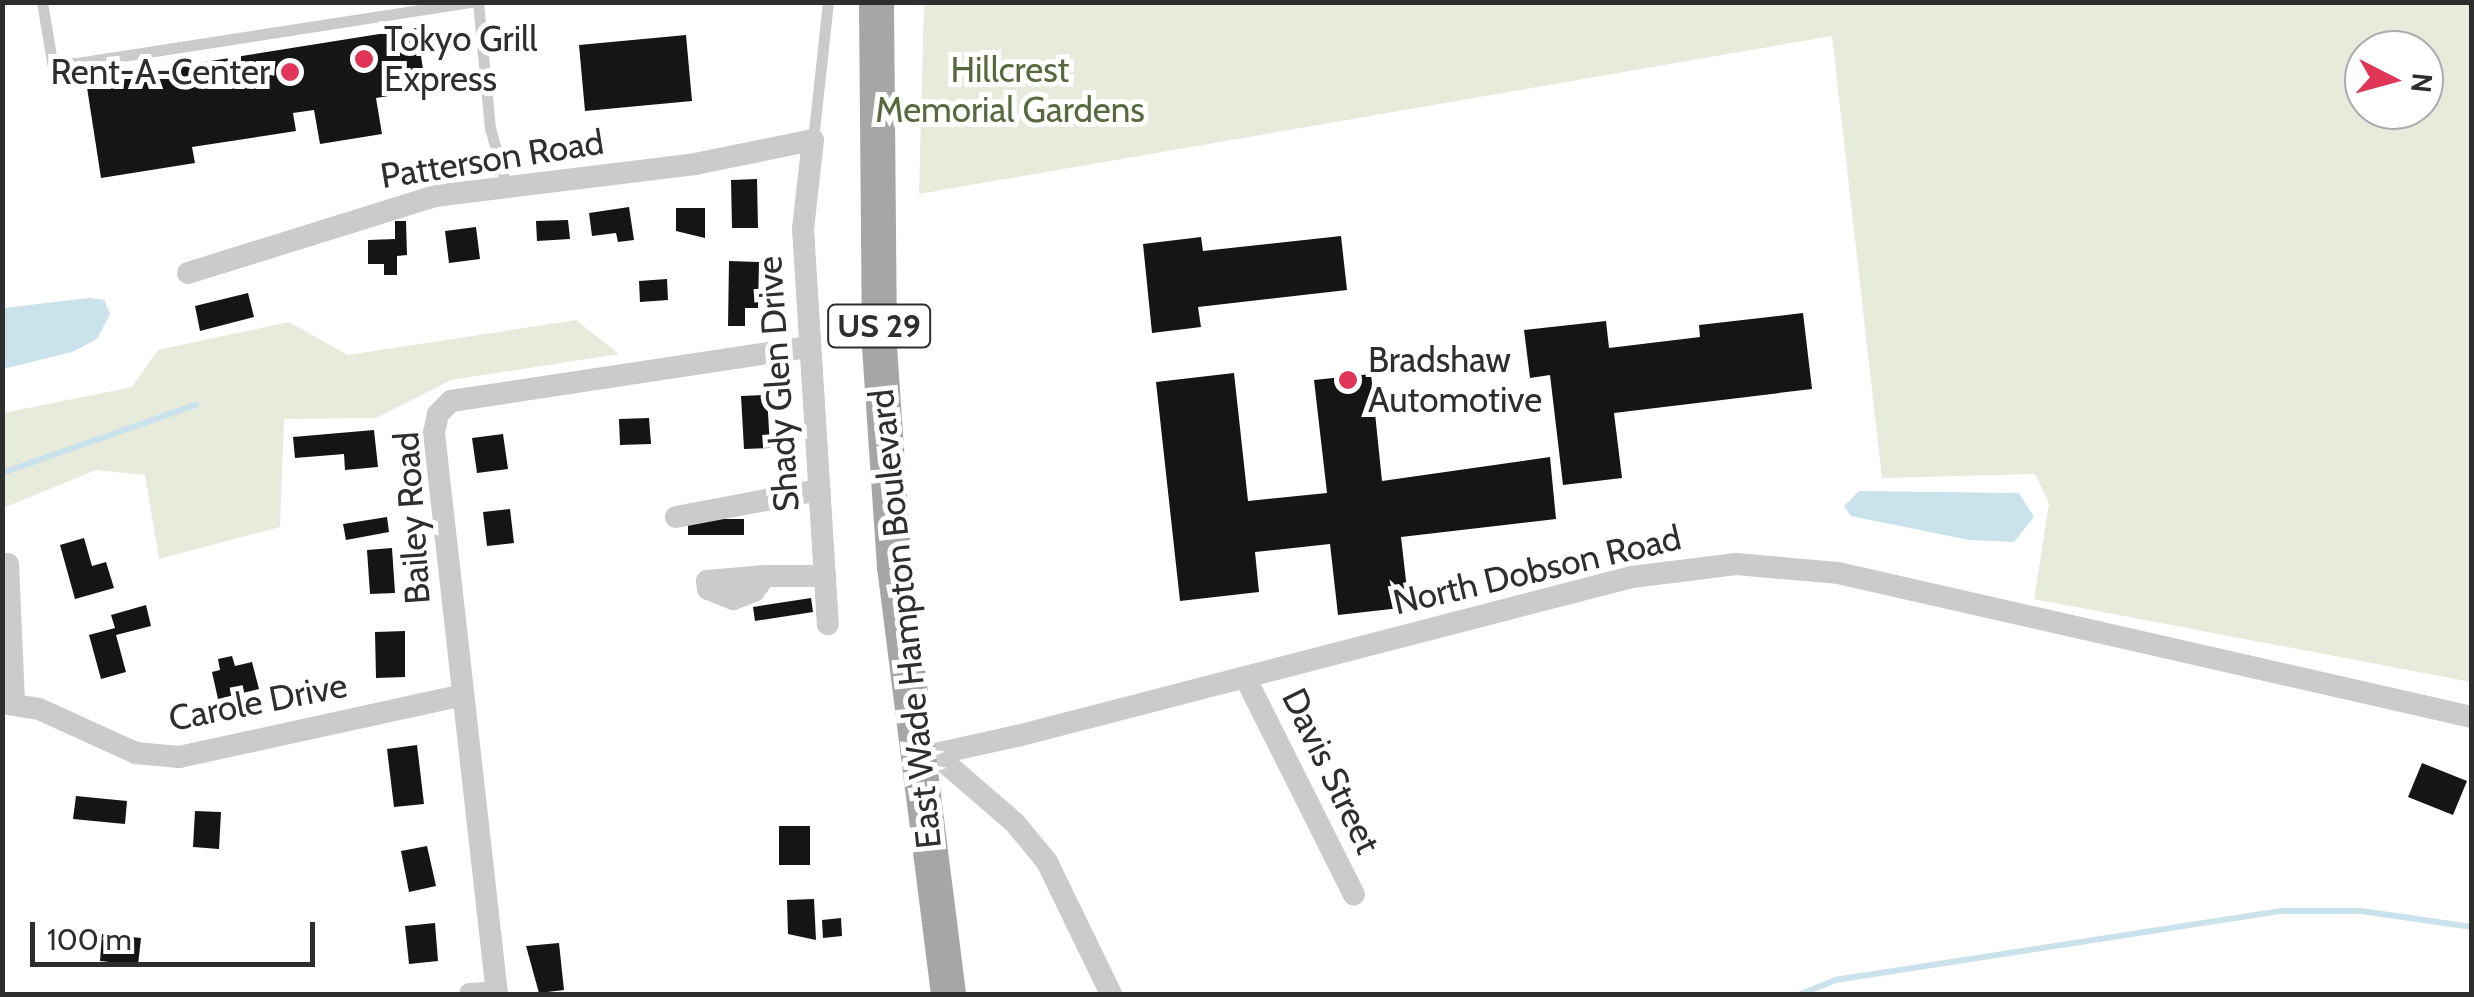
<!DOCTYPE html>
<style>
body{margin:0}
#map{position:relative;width:2474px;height:997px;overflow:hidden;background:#fff;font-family:Cabin,sans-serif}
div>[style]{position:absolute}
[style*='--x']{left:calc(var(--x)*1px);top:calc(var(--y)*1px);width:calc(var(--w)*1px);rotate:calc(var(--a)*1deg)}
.green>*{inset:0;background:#e6ebdc}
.water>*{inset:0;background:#c9e2eb}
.stream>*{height:6px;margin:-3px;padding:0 3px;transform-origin:3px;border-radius:3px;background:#c9e2eb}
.building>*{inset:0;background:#151515}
.lane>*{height:11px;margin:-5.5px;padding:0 5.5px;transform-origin:5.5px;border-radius:5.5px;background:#cbcbcb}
.street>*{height:22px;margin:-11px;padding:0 11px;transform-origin:11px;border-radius:11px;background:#cbcbcb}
.primary>*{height:35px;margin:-17.5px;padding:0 17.5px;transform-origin:17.5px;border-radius:17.5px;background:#a6a6a6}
.dots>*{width:28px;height:28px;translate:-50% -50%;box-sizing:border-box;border:5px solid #fff;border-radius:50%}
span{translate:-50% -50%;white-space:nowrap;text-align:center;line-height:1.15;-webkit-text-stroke:10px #fff;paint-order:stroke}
.shield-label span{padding:2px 8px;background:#fff;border:2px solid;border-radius:8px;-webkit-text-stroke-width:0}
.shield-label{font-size:32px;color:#2e2e2e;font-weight:700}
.poi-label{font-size:35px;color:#2e2e2e}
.left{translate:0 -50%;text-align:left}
.right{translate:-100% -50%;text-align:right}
.park-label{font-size:35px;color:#57693d}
.street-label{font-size:35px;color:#2e2e2e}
.frame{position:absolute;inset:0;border:5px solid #2e2e2e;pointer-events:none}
.north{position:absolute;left:2344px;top:30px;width:100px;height:100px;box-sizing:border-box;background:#fff;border:2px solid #ababab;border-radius:50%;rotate:96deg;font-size:28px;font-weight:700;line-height:40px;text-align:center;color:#2e2e2e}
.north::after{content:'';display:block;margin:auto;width:35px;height:45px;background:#e13558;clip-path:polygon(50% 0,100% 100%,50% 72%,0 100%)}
.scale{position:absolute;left:30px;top:922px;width:285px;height:45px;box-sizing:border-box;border:5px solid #2e2e2e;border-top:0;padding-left:12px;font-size:30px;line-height:35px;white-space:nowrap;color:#2e2e2e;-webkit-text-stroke:8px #fff;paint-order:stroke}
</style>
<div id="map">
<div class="green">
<div style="clip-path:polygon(evenodd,924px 3px,2471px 3px,2471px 682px,2034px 599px,2049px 504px,2035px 474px,1882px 478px,1832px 36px,919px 194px,924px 3px,2364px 50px,2424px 50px,2424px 110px,2364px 110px,2364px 50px)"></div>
<div style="clip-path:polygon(576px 320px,619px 354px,451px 380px,376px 418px,284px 419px,280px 527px,159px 559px,145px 475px,96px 470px,3px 508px,3px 413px,132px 387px,158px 350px,289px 322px,348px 355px)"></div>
</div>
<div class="water">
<div style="clip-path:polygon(90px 298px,104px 300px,110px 314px,97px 339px,72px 352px,3px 369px,3px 308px)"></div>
<div style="clip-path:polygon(1859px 491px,2019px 493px,2034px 517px,2014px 542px,1969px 540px,1851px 516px,1844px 506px)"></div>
</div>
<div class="stream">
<div style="--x:2;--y:473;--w:205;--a:-19.4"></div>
<div style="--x:1801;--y:994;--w:37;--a:-22"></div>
<div style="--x:1835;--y:980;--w:450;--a:-8.8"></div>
<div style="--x:2280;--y:911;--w:81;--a:0"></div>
<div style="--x:2361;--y:911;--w:112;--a:8.2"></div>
</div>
<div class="building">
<div style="clip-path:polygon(417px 28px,426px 90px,376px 98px,382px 134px,320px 144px,314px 110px,293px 113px,296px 131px,192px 147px,195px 163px,101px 178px,86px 81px)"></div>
<div style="clip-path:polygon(686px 35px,692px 101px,585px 111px,579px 45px)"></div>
<div style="clip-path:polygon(757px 179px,758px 228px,732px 228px,731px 180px)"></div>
<div style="clip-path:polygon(629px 207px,634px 240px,618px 242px,616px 233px,592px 236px,589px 213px)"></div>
<div style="clip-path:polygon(676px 208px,705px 208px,705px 238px,676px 231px)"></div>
<div style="clip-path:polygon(568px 220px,570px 239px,537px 241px,536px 221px)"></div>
<div style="clip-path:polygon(395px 221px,406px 221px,407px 255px,397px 256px,397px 275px,384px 275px,384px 264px,368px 264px,368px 240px,395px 239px)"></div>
<div style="clip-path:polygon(476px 227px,480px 259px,449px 263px,445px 231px)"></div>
<div style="clip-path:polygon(1341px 236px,1347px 290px,1198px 307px,1201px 327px,1152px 333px,1143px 244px,1201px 237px,1203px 251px)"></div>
<div style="clip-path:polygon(729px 261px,759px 262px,758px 308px,745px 308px,745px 326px,728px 326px)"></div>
<div style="clip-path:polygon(667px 279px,668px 300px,640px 302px,639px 281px)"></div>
<div style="clip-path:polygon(248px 293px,254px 317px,200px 331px,195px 306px)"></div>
<div style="clip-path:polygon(1803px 313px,1812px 389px,1614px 413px,1622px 478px,1563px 485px,1550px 375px,1530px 378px,1524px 330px,1606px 321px,1609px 348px,1700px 337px,1699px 325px)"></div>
<div style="clip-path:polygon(1234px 373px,1248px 501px,1327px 493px,1314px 380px,1371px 374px,1382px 481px,1550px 457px,1556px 519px,1401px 537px,1409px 607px,1338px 615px,1330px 544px,1255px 552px,1259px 592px,1180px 601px,1156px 382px)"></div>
<div style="clip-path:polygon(767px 395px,770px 448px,744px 449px,741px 396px)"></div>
<div style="clip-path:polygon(649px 418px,651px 444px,620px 445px,619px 419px)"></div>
<div style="clip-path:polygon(374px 430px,378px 467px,345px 470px,344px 454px,295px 458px,293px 437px)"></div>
<div style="clip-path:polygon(503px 434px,508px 469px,477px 473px,472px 438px)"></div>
<div style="clip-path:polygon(510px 509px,514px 543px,487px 546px,483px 512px)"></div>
<div style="clip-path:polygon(387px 517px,389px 532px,346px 540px,343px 524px)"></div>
<div style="clip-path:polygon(688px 519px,744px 519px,744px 535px,688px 535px)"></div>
<div style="clip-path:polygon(84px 538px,92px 566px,106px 562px,114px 588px,75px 599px,60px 545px)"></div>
<div style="clip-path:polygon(392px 548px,395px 593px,370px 594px,367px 550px)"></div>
<div style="clip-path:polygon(811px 598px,813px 612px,755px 621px,753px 607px)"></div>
<div style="clip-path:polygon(146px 605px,151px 626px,116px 635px,126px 672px,101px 679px,89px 635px,115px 628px,111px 615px)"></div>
<div style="clip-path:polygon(405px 631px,405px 677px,376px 678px,375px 632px)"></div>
<div style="clip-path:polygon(232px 656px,235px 666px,252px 662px,259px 689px,218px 699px,212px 672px,220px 670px,218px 659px)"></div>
<div style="clip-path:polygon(417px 745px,424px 804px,394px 807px,387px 749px)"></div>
<div style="clip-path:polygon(2422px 763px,2467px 781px,2453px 815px,2408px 797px)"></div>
<div style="clip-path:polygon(76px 796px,127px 801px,125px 824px,73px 819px)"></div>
<div style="clip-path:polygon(195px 811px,221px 812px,219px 849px,193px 847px)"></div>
<div style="clip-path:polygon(779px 826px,810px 826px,810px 865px,779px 865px)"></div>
<div style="clip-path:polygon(427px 846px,436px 886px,409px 892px,401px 851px)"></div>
<div style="clip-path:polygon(814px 899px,816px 940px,788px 934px,787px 900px)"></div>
<div style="clip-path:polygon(841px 918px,842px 936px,823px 938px,822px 920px)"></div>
<div style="clip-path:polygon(435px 923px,438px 961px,409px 964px,405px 926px)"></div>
<div style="clip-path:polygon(102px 934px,141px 938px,138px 965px,100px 961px)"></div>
<div style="clip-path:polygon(559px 943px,564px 990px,539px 993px,526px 946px)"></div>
</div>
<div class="lane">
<div style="--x:42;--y:2;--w:61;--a:80.5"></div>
<div style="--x:52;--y:62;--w:25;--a:2"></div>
<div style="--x:77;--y:63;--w:401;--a:-8.8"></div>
<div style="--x:478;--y:2;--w:127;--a:84.6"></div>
<div style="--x:490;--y:128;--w:62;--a:74.2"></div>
<div style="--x:813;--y:140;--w:139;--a:-83.8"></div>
</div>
<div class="street">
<div style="--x:188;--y:273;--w:259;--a:-17.3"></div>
<div style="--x:435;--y:196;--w:262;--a:-7"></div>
<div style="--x:695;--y:164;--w:120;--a:-11.5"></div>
<div style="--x:813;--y:140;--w:90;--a:96.4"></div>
<div style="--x:803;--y:229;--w:396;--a:86.4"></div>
<div style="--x:676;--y:517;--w:146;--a:-10.7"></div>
<div style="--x:8;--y:564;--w:140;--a:87.5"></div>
<div style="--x:765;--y:576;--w:19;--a:126"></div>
<div style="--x:754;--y:591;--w:22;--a:159"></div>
<div style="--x:733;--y:599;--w:27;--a:-158"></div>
<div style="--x:708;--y:589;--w:8;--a:-97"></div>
<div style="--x:707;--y:581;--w:58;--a:-4.9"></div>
<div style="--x:765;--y:576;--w:60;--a:0"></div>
<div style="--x:1246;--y:679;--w:241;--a:63.4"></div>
<div style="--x:2;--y:703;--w:37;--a:9"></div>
<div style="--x:39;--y:709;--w:107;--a:24.4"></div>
<div style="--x:136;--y:753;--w:43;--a:5.3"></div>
<div style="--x:179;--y:757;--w:291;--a:-12.3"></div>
<div style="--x:916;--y:750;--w:19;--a:12"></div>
<div style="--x:935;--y:754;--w:84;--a:-12.4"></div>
<div style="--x:1017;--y:736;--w:635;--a:-14.5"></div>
<div style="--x:1632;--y:577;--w:105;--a:-7.1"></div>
<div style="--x:1736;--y:564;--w:102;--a:5"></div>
<div style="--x:1838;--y:573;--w:650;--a:12.8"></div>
<div style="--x:935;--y:754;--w:106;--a:40.8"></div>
<div style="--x:1015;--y:823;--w:50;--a:50.6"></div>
<div style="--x:1047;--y:862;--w:147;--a:64.1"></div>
<div style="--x:470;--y:994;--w:27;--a:-4"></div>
<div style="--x:497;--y:994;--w:565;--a:-96.41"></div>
<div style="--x:434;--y:433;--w:19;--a:-78"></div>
<div style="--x:438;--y:414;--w:18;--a:-45"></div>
<div style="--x:451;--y:401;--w:362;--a:-8.6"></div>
</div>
<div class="primary">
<div style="--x:876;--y:2;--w:344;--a:89.5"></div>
<div style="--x:879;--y:346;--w:221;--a:86.1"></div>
<div style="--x:894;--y:566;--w:431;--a:82.8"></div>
</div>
<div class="dots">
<div style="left:364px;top:59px;background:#e13558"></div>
<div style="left:290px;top:72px;background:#e13558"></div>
<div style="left:1348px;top:380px;background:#e13558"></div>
</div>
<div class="shield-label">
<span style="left:879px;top:326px">US 29</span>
</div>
<div class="poi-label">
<span class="left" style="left:384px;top:59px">Tokyo Grill<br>Express</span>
<span class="right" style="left:270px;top:72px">Rent-A-Center</span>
<span class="left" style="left:1368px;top:380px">Bradshaw<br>Automotive</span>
</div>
<div class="park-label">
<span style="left:1010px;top:90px">Hillcrest<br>Memorial Gardens</span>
</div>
<div class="street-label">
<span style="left:492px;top:159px;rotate:-9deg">Patterson Road</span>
<span style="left:778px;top:384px;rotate:-94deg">Shady Glen Drive</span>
<span style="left:412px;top:518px;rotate:-94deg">Bailey Road</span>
<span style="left:1537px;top:570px;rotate:-13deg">North Dobson Road</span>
<span style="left:905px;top:619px;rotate:-96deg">East Wade Hampton Boulevard</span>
<span style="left:258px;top:702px;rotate:-11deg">Carole Drive</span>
<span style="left:1331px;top:771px;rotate:64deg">Davis Street</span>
</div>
<div class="frame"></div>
<div class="north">N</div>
<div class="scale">100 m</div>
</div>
